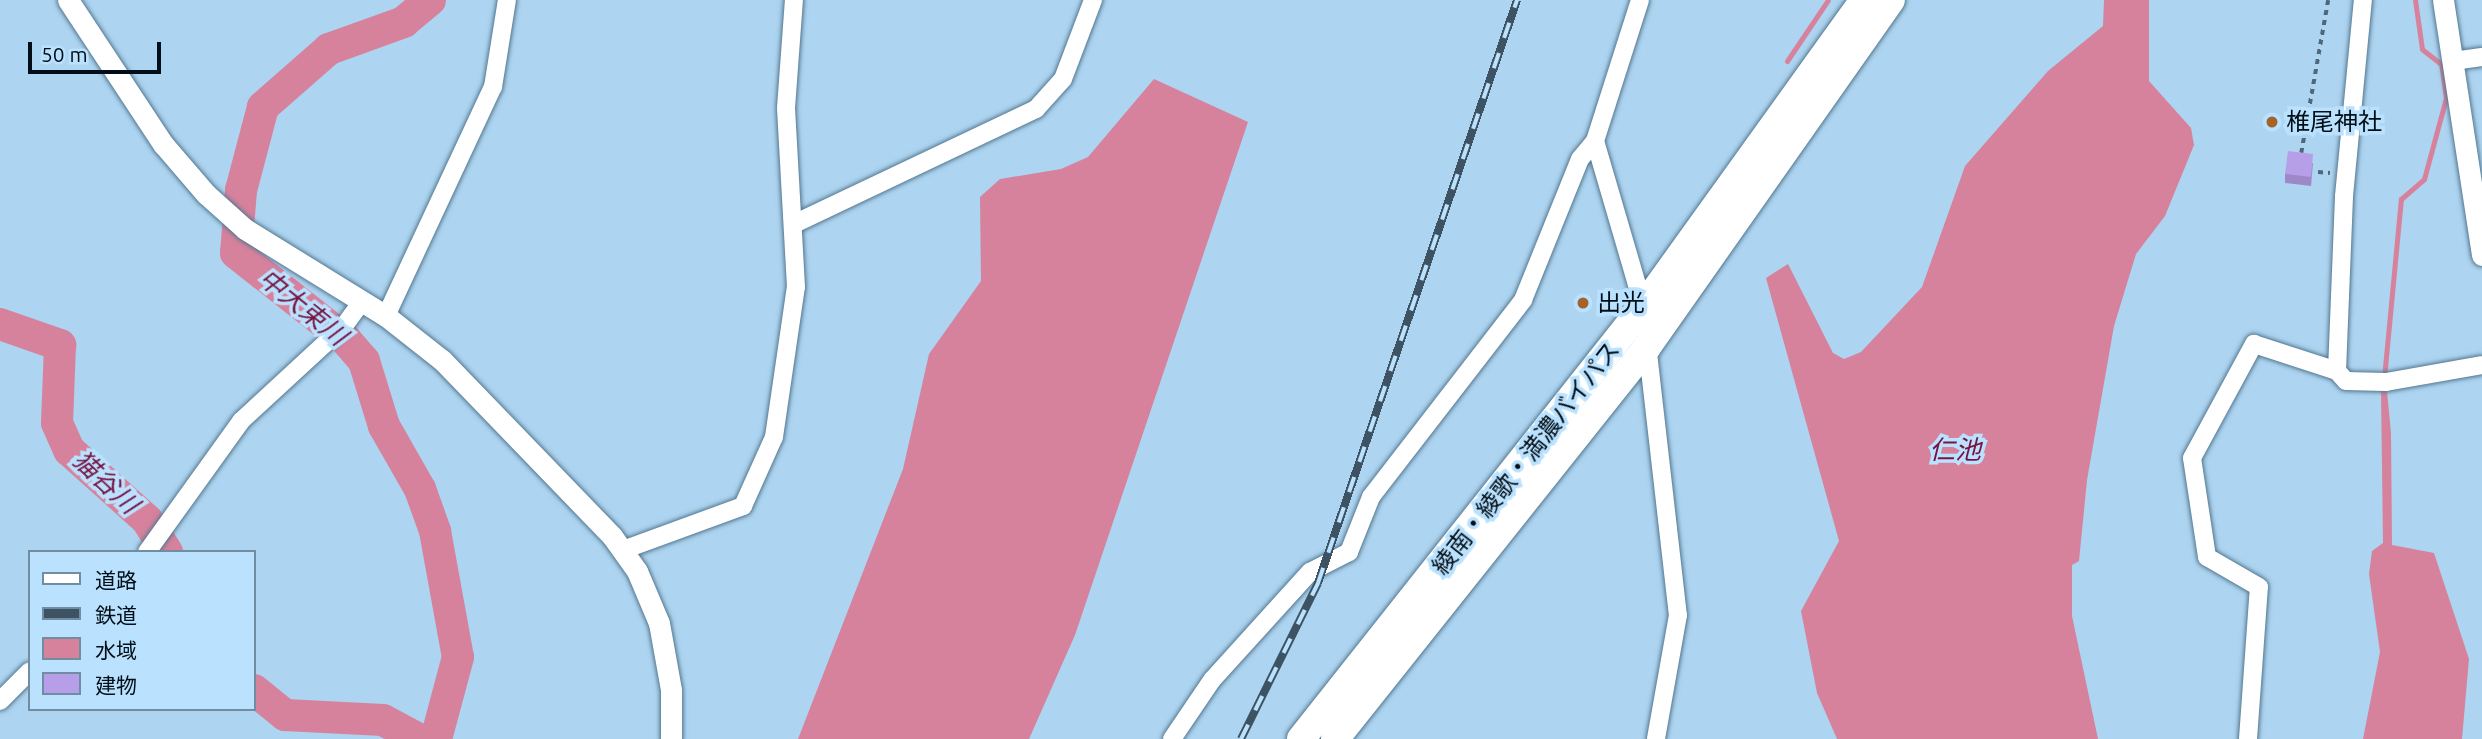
<!DOCTYPE html>
<meta charset="utf-8">
<style>
body{margin:0}
#map{position:relative;width:2482px;height:739px;overflow:hidden;background:#add4f0;font-family:Ubuntu,"Noto Sans JP",sans-serif}
div>[style]{position:absolute}
[style*='--x']{left:calc(var(--x)*1px);top:calc(var(--y)*1px);width:calc(var(--w)*1px);rotate:calc(var(--a)*1deg)}
.water>*{inset:0;background:#d6829d}
.stream>*{height:5px;margin:-2.5px;padding:0 2.5px;transform-origin:2.5px;border-radius:2.5px;background:#d6829d}
.river>*{height:32px;margin:-16px;padding:0 16px;transform-origin:16px;border-radius:16px;background:#d6829d}
.path>*{height:3.5px;margin-top:-1.75px;transform-origin:0;background:repeating-linear-gradient(90deg,#4f6779 0 5px,transparent 0 10px)}
.roads{filter:drop-shadow(0 0 2px #537790) drop-shadow(0 0 2px #537790)}
.minor>*{height:18px;margin:-9px;padding:0 9px;transform-origin:9px;border-radius:9px;background:#fff}
.tertiary>*{height:21px;margin:-10.5px;padding:0 10.5px;transform-origin:10.5px;border-radius:10.5px;background:#fff}
.trunk>*{height:28px;margin:-14px;padding:0 14px;transform-origin:14px;border-radius:14px;background:#fff}
.rail>*{height:8px;margin-top:-4px;transform-origin:0;background:repeating-linear-gradient(90deg,#bae2fe 0 16px,#3d5262 0 32px);box-sizing:border-box;border-block:2px solid #3d5262}
.wall>*{inset:0;background:#9d88c8}
.building>*{inset:0;background:#b79ee9}
.dots>*{width:19px;height:19px;translate:-50% -50%;box-sizing:border-box;border:4px solid #bae2fe;border-radius:50%}
span{translate:-50% -50%;white-space:nowrap;text-align:center;line-height:1.15;-webkit-text-stroke:7px #bae2fe;paint-order:stroke}
.poi-label{font-size:24px;color:#020e17}
.left{translate:0 -50%;text-align:left}
.street-label{font-size:24px;color:#020e17}
.water-label{font-size:26px;color:#781341;font-style:italic}
.legend{position:absolute;left:28px;top:550px;width:228px;height:161px;box-sizing:border-box;background:#bae2fe;border:2px solid #708da2;margin:0;padding:9px 12px;list-style:none;font-size:21px;color:#020e17}
.legend li{display:flex;align-items:center;gap:14px;height:35px}
.legend b{width:35px;border:2px solid #708da2}
.scale{position:absolute;left:28px;top:42px;width:133px;height:32px;box-sizing:border-box;border:4px solid #020e17;border-top:0;padding-left:9px;font-size:21px;line-height:24px;white-space:nowrap;color:#020e17;-webkit-text-stroke:5px #bae2fe;paint-order:stroke}
</style>
<div id="map">
<div class="water">
<div style="clip-path:polygon(2104px 0,2149px 0,2149px 81px,2191px 128px,2194px 145px,2165px 216px,2136px 254px,2114px 326px,2087px 480px,2079px 561px,2072px 565px,2072px 616px,2098px 739px,1837px 739px,1817px 693px,1801px 611px,1839px 541px,1766px 278px,1788px 264px,1833px 353px,1844px 359px,1861px 352px,1922px 287px,1965px 166px,2048px 71px,2103px 26px)"></div>
<div style="clip-path:polygon(1154px 79px,1248px 122px,1075px 635px,1029px 739px,798px 739px,903px 469px,929px 354px,981px 281px,980px 197px,1000px 179px,1061px 169px,1088px 157px)"></div>
<div style="clip-path:polygon(2381px 391px,2387px 391px,2391px 433px,2392px 545px,2434px 553px,2469px 659px,2462px 739px,2363px 739px,2380px 652px,2369px 574px,2372px 551px,2383px 543px)"></div>
</div>
<div class="stream">
<div style="--x:1787;--y:61;--w:73;--a:-56.1"></div>
<div style="--x:2384;--y:378;--w:180;--a:-84.6"></div>
<div style="--x:2401;--y:199;--w:30;--a:-41"></div>
<div style="--x:2424;--y:179;--w:84;--a:-74.8"></div>
<div style="--x:2446;--y:98;--w:34;--a:-98"></div>
<div style="--x:2441;--y:64;--w:24;--a:-142"></div>
<div style="--x:2422;--y:49;--w:49;--a:-98.1"></div>
</div>
<div class="river">
<div style="--x:430;--y:0;--w:34;--a:140"></div>
<div style="--x:404;--y:22;--w:80;--a:160.2"></div>
<div style="--x:329;--y:49;--w:88;--a:138.7"></div>
<div style="--x:263;--y:107;--w:86;--a:104.8"></div>
<div style="--x:241;--y:190;--w:63;--a:94.5"></div>
<div style="--x:236;--y:253;--w:139;--a:38.3"></div>
<div style="--x:345;--y:339;--w:29;--a:49"></div>
<div style="--x:364;--y:361;--w:68;--a:72.9"></div>
<div style="--x:384;--y:426;--w:73;--a:60.3"></div>
<div style="--x:420;--y:489;--w:45;--a:70.3"></div>
<div style="--x:435;--y:531;--w:128;--a:79.7"></div>
<div style="--x:458;--y:657;--w:85;--a:105"></div>
<div style="--x:0;--y:324;--w:64;--a:19.3"></div>
<div style="--x:60;--y:345;--w:78;--a:92.2"></div>
<div style="--x:57;--y:423;--w:30;--a:66"></div>
<div style="--x:69;--y:450;--w:105;--a:41.9"></div>
<div style="--x:147;--y:520;--w:38;--a:58"></div>
<div style="--x:254;--y:690;--w:40;--a:39"></div>
<div style="--x:285;--y:715;--w:98;--a:2.9"></div>
<div style="--x:383;--y:720;--w:40;--a:28"></div>
</div>
<div class="path">
<div style="--x:2301;--y:153;--w:155;--a:-80"></div>
<div style="--x:2318;--y:172;--w:12;--a:5"></div>
</div>
<div class="roads">
<div class="minor">
<div style="--x:2453;--y:61;--w:29;--a:-8"></div>
<div style="--x:1595;--y:141;--w:175;--a:73.7"></div>
<div style="--x:796;--y:223;--w:266;--a:-25.4"></div>
<div style="--x:1036;--y:109;--w:40;--a:-48"></div>
<div style="--x:1063;--y:79;--w:85;--a:-69.2"></div>
<div style="--x:386;--y:316;--w:253;--a:-65"></div>
<div style="--x:493;--y:87;--w:88;--a:-80.9"></div>
<div style="--x:1647;--y:344;--w:273;--a:83.5"></div>
<div style="--x:1678;--y:615;--w:126;--a:100.1"></div>
<div style="--x:2337;--y:371;--w:175;--a:-87.7"></div>
<div style="--x:2344;--y:196;--w:197;--a:-84.5"></div>
<div style="--x:623;--y:550;--w:128;--a:-20.1"></div>
<div style="--x:743;--y:506;--w:76;--a:-65.8"></div>
<div style="--x:774;--y:437;--w:152;--a:-81.7"></div>
<div style="--x:796;--y:287;--w:179;--a:-93.2"></div>
<div style="--x:786;--y:108;--w:108;--a:-85.8"></div>
<div style="--x:147;--y:552;--w:161;--a:-54.3"></div>
<div style="--x:241;--y:421;--w:140;--a:-42.7"></div>
<div style="--x:344;--y:326;--w:31;--a:-54"></div>
<div style="--x:0;--y:701;--w:42;--a:-45"></div>
<div style="--x:1172;--y:739;--w:71;--a:-55.9"></div>
<div style="--x:1212;--y:680;--w:146;--a:-47.8"></div>
<div style="--x:1310;--y:572;--w:44;--a:-27.1"></div>
<div style="--x:1349;--y:552;--w:59;--a:-68.2"></div>
<div style="--x:1371;--y:497;--w:249;--a:-52.3"></div>
<div style="--x:1523;--y:300;--w:152;--a:-68"></div>
<div style="--x:1580;--y:159;--w:23;--a:-50"></div>
<div style="--x:1595;--y:141;--w:148;--a:-72.3"></div>
<div style="--x:2248;--y:739;--w:152;--a:-85.9"></div>
<div style="--x:2259;--y:587;--w:60;--a:-150"></div>
<div style="--x:2207;--y:557;--w:100;--a:-98.6"></div>
<div style="--x:2192;--y:458;--w:130;--a:-61.5"></div>
<div style="--x:2254;--y:344;--w:87;--a:18"></div>
<div style="--x:2337;--y:371;--w:13;--a:48"></div>
<div style="--x:2346;--y:381;--w:40;--a:1.4"></div>
<div style="--x:2386;--y:382;--w:97;--a:-10"></div>
</div>
<div class="tertiary">
<div style="--x:68;--y:0;--w:173;--a:56.6"></div>
<div style="--x:163;--y:144;--w:66;--a:49.3"></div>
<div style="--x:206;--y:194;--w:52;--a:41.9"></div>
<div style="--x:245;--y:229;--w:166;--a:31.7"></div>
<div style="--x:386;--y:316;--w:71;--a:38.2"></div>
<div style="--x:442;--y:360;--w:245;--a:46"></div>
<div style="--x:612;--y:536;--w:43;--a:54.5"></div>
<div style="--x:637;--y:571;--w:56;--a:67.1"></div>
<div style="--x:659;--y:623;--w:68;--a:79.8"></div>
<div style="--x:671;--y:690;--w:49;--a:90"></div>
<div style="--x:2443;--y:0;--w:258;--a:81.3"></div>
</div>
<div class="trunk">
<div style="--x:1301;--y:739;--w:552;--a:-51.62"></div>
<div style="--x:1644;--y:306;--w:377;--a:-54.3"></div>
<div style="--x:1335;--y:739;--w:501;--a:-51.48"></div>
<div style="--x:1647;--y:347;--w:424;--a:-54.9"></div>
</div>
</div>
<div class="rail">
<div style="--x:1241;--y:739;--w:174;--a:-63.7"></div>
<div style="--x:1318;--y:583;--w:616;--a:-71.15"></div>
</div>
<div class="wall">
<div style="clip-path:polygon(2313px 163px,2311px 186px,2285px 183px,2285px 174px)"></div>
</div>
<div class="building">
<div style="clip-path:polygon(2288px 151px,2313px 154px,2311px 177px,2285px 174px)"></div>
</div>
<div class="dots">
<div style="left:2272px;top:122px;background:#a3642b"></div>
<div style="left:1583px;top:303px;background:#a3642b"></div>
</div>
<div class="poi-label">
<span class="left" style="left:2286px;top:122px">椎尾神社</span>
<span class="left" style="left:1597px;top:303px">出光</span>
</div>
<div class="street-label">
<span style="left:1526px;top:458px;rotate:-52deg">綾南・綾歌・満濃バイパス</span>
</div>
<div class="water-label">
<span style="left:303px;top:307px;rotate:39deg">中大束川</span>
<span style="left:1955px;top:450px">仁池</span>
<span style="left:106px;top:482px;rotate:43deg">猫谷川</span>
</div>
<ul class="legend">
<li><b style="height:9px;background:#fff"></b>道路</li>
<li><b style="height:9px;background:#3d5262"></b>鉄道</li>
<li><b style="height:19px;background:#d6829d"></b>水域</li>
<li><b style="height:19px;background:#b79ee9"></b>建物</li>
</ul>
<div class="scale">50 m</div>
</div>
